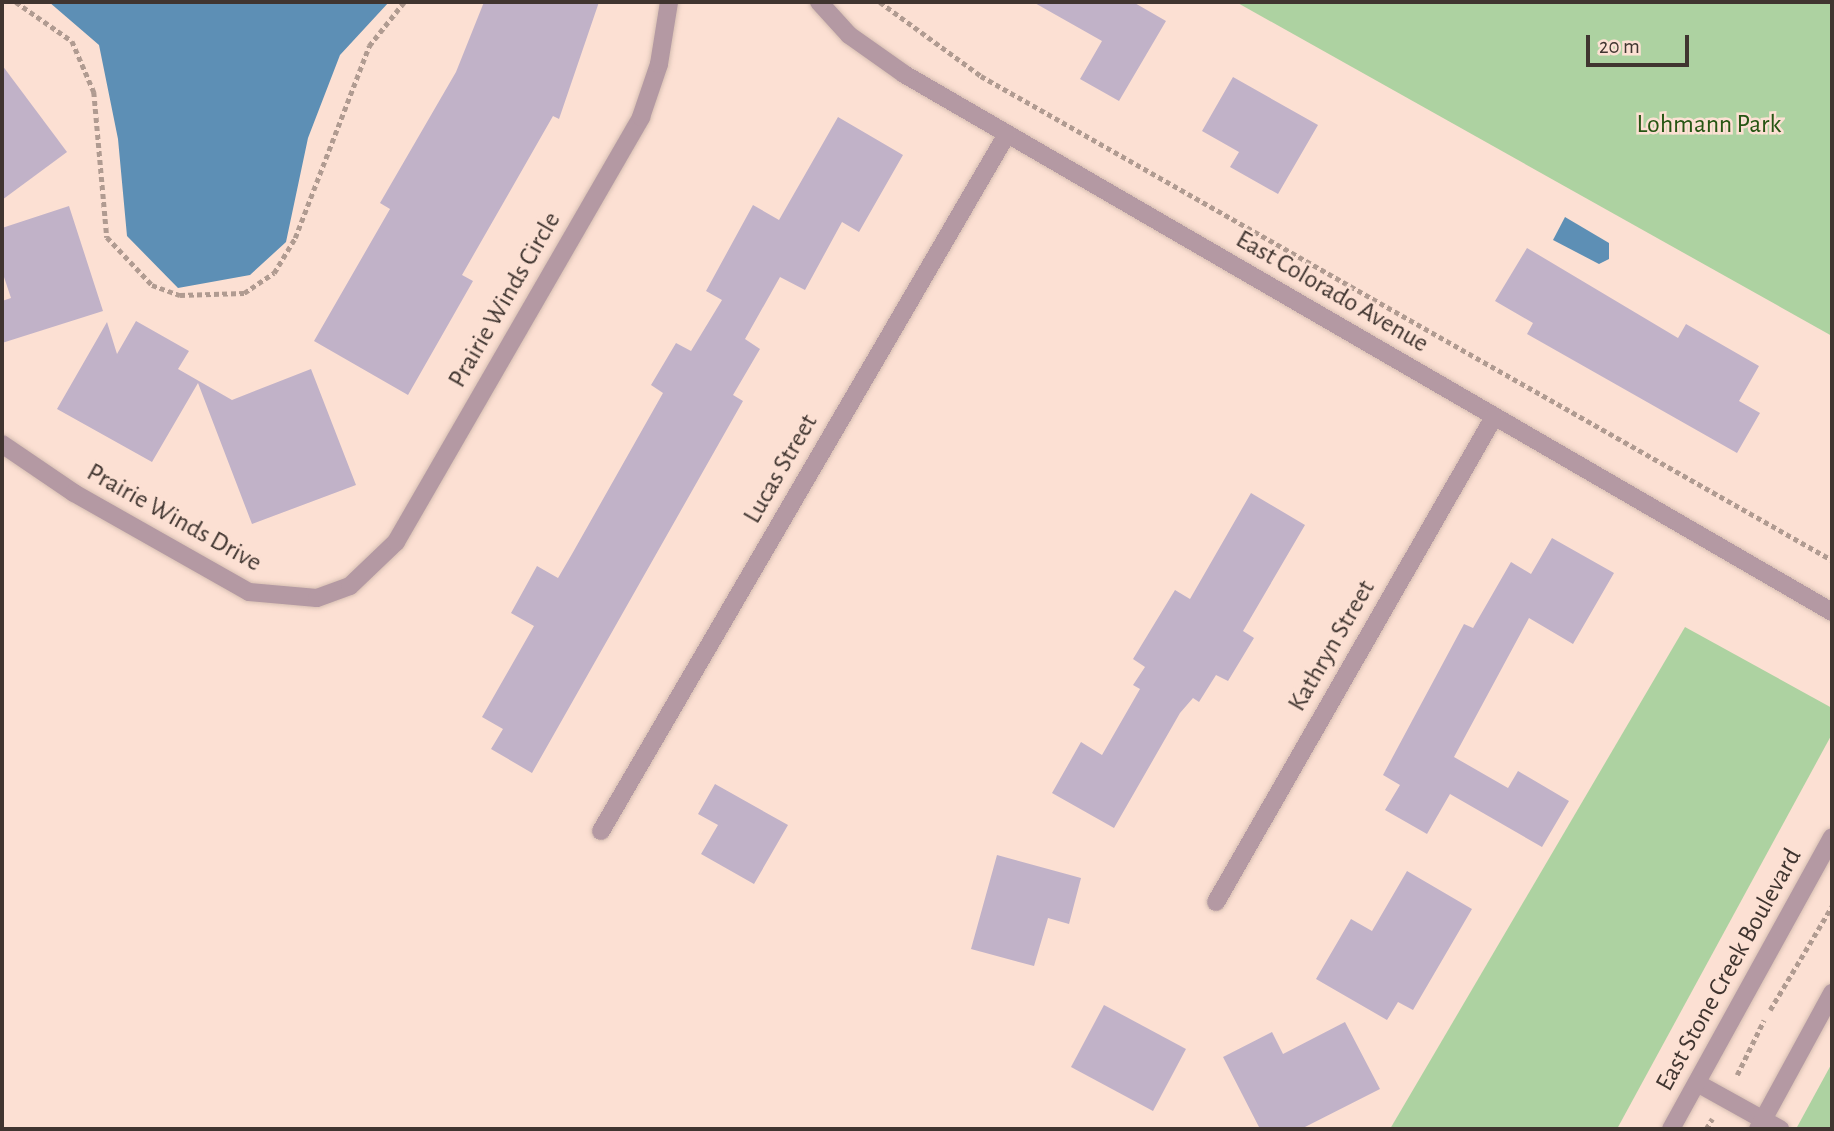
<!DOCTYPE html>
<style>
body{margin:0}
#map{position:relative;width:1834px;height:1131px;overflow:hidden;background:#fce0d3;font-family:"Alegreya Sans",sans-serif}
div>[style]{position:absolute}
[style*='--x']{left:calc(var(--x)*1px);top:calc(var(--y)*1px);width:calc(var(--w)*1px);rotate:calc(var(--a)*1deg)}
.green>*{inset:0;background:#add2a1}
.water>*{inset:0;background:#5d8fb5}
.building>*{inset:0;background:#c1b2c8}
.path>*{height:4.5px;margin-top:-2.25px;transform-origin:0;background:repeating-linear-gradient(90deg,#b09b91 0 5px,transparent 0 8.5px)}
.roads{filter:drop-shadow(0 0 2px #d6beb2) drop-shadow(0 0 2px #d6beb2)}
.minor>*{height:18px;margin:-9px;padding:0 9px;transform-origin:9px;border-radius:9px;background:#b499a3}
span{translate:-50% -50%;white-space:nowrap;text-align:center;line-height:1.15;-webkit-text-stroke:5px #fce0d3;paint-order:stroke}
.park-label{font-size:26px;color:#265513}
.street-label{font-size:26px;color:#403530}
.frame{position:absolute;inset:0;border:4px solid #403530;pointer-events:none}
.scale{position:absolute;left:1586px;top:35px;width:103px;height:32px;box-sizing:border-box;border:4px solid #403530;border-top:0;padding-left:9px;font-size:21px;line-height:24px;white-space:nowrap;color:#403530;-webkit-text-stroke:5px #fce0d3;paint-order:stroke}
</style>
<div id="map">
<div class="green">
<div style="clip-path:polygon(1236px 2px,1832px 2px,1832px 336px)"></div>
<div style="clip-path:polygon(1685px 627px,1832px 708px,1832px 734px,1617px 1129px,1390px 1129px)"></div>
<div style="clip-path:polygon(1832px 1063px,1832px 1129px,1796px 1129px)"></div>
</div>
<div class="water">
<div style="clip-path:polygon(49px 2px,389px 2px,340px 55px,308px 138px,286px 242px,250px 275px,178px 288px,127px 236px,118px 139px,99px 45px)"></div>
<div style="clip-path:polygon(1565px 217px,1609px 243px,1609px 259px,1599px 264px,1553px 240px)"></div>
</div>
<div class="building">
<div style="clip-path:polygon(484px 2px,599px 2px,559px 119px,553px 116px,462px 275px,473px 281px,408px 395px,314px 341px,390px 209px,380px 203px,456px 72px)"></div>
<div style="clip-path:polygon(1033px 2px,1133px 2px,1166px 21px,1119px 101px,1080px 79px,1102px 41px)"></div>
<div style="clip-path:polygon(2px 65px,67px 152px,2px 200px)"></div>
<div style="clip-path:polygon(1233px 77px,1318px 125px,1278px 194px,1230px 167px,1239px 152px,1202px 131px)"></div>
<div style="clip-path:polygon(838px 117px,903px 155px,859px 232px,842px 222px,805px 290px,780px 277px,745px 339px,760px 349px,733px 395px,743px 401px,532px 773px,491px 749px,503px 729px,482px 717px,534px 626px,511px 613px,537px 566px,558px 578px,572px 554px,663px 393px,651px 385px,676px 343px,691px 351px,722px 300px,706px 291px,753px 205px,779px 220px)"></div>
<div style="clip-path:polygon(69px 206px,103px 311px,2px 343px,2px 301px,11px 298px,2px 271px,2px 228px)"></div>
<div style="clip-path:polygon(1527px 248px,1678px 338px,1686px 324px,1759px 366px,1739px 401px,1760px 413px,1737px 453px,1527px 334px,1533px 323px,1495px 301px)"></div>
<div style="clip-path:polygon(136px 321px,189px 351px,178px 369px,232px 400px,311px 369px,356px 485px,252px 524px,198px 383px,152px 462px,57px 409px,107px 322px,117px 354px)"></div>
<div style="clip-path:polygon(1251px 493px,1305px 525px,1243px 631px,1254px 638px,1228px 681px,1216px 675px,1199px 702px,1193px 698px,1180px 713px,1114px 828px,1052px 793px,1081px 742px,1102px 755px,1140px 689px,1133px 685px,1145px 667px,1133px 659px,1175px 590px,1190px 599px)"></div>
<div style="clip-path:polygon(1552px 538px,1614px 573px,1573px 644px,1529px 618px,1454px 757px,1508px 788px,1518px 771px,1569px 801px,1542px 847px,1450px 794px,1427px 834px,1385px 810px,1400px 785px,1383px 775px,1464px 624px,1473px 628px,1511px 562px,1531px 574px)"></div>
<div style="clip-path:polygon(715px 784px,788px 825px,754px 884px,701px 854px,718px 825px,698px 814px)"></div>
<div style="clip-path:polygon(997px 855px,1081px 878px,1069px 924px,1048px 918px,1034px 966px,971px 949px)"></div>
<div style="clip-path:polygon(1407px 871px,1472px 909px,1413px 1010px,1398px 1002px,1387px 1020px,1316px 979px,1351px 919px,1372px 931px)"></div>
<div style="clip-path:polygon(1104px 1005px,1186px 1049px,1153px 1111px,1071px 1067px)"></div>
<div style="clip-path:polygon(1345px 1022px,1380px 1089px,1301px 1129px,1260px 1129px,1223px 1057px,1272px 1032px,1283px 1054px)"></div>
</div>
<div class="path">
<div style="--x:16;--y:2;--w:68;--a:34.9"></div>
<div style="--x:72;--y:41;--w:56;--a:66.7"></div>
<div style="--x:94;--y:92;--w:146;--a:84.9"></div>
<div style="--x:107;--y:237;--w:66;--a:46.8"></div>
<div style="--x:152;--y:285;--w:30;--a:20"></div>
<div style="--x:180;--y:295;--w:64;--a:-1.8"></div>
<div style="--x:244;--y:293;--w:36;--a:-34"></div>
<div style="--x:274;--y:273;--w:41;--a:-59"></div>
<div style="--x:295;--y:238;--w:206;--a:-68.9"></div>
<div style="--x:369;--y:46;--w:56;--a:-51.5"></div>
<div style="--x:880;--y:2;--w:125;--a:36.2"></div>
<div style="--x:981;--y:76;--w:979;--a:29.63"></div>
<div style="--x:1770;--y:1010;--w:121;--a:-59.2"></div>
<div style="--x:1737;--y:1075;--w:61;--a:-63.9"></div>
<div style="--x:1706;--y:1129;--w:12;--a:-59"></div>
</div>
<div class="roads">
<div class="minor">
<div style="--x:819;--y:2;--w:45;--a:47.7"></div>
<div style="--x:849;--y:35;--w:67;--a:35.3"></div>
<div style="--x:904;--y:74;--w:1073;--a:30.1"></div>
<div style="--x:2;--y:444;--w:87;--a:34.2"></div>
<div style="--x:74;--y:493;--w:201;--a:29.5"></div>
<div style="--x:249;--y:592;--w:68;--a:5"></div>
<div style="--x:317;--y:598;--w:35;--a:-20"></div>
<div style="--x:350;--y:586;--w:64;--a:-43.7"></div>
<div style="--x:396;--y:542;--w:491;--a:-60"></div>
<div style="--x:641;--y:117;--w:56;--a:-71.2"></div>
<div style="--x:659;--y:64;--w:63;--a:-80.8"></div>
<div style="--x:601;--y:831;--w:807;--a:-59.78"></div>
<div style="--x:1216;--y:902;--w:559;--a:-60.18"></div>
<div style="--x:1697;--y:1083;--w:95;--a:29"></div>
<div style="--x:1671;--y:1129;--w:333;--a:-61.1"></div>
<div style="--x:1758;--y:1129;--w:155;--a:-61.4"></div>
</div>
</div>
<div class="park-label">
<span style="left:1709px;top:125px">Lohmann Park</span>
</div>
<div class="street-label">
<span style="left:1332px;top:292px;rotate:30deg">East Colorado Avenue</span>
<span style="left:505px;top:300px;rotate:-60deg">Prairie Winds Circle</span>
<span style="left:781px;top:469px;rotate:-60deg">Lucas Street</span>
<span style="left:174px;top:518px;rotate:29deg">Prairie Winds Drive</span>
<span style="left:1332px;top:646px;rotate:-60deg">Kathryn Street</span>
<span style="left:1729px;top:970px;rotate:-61deg">East Stone Creek Boulevard</span>
</div>
<div class="frame"></div>
<div class="scale">20 m</div>
</div>
